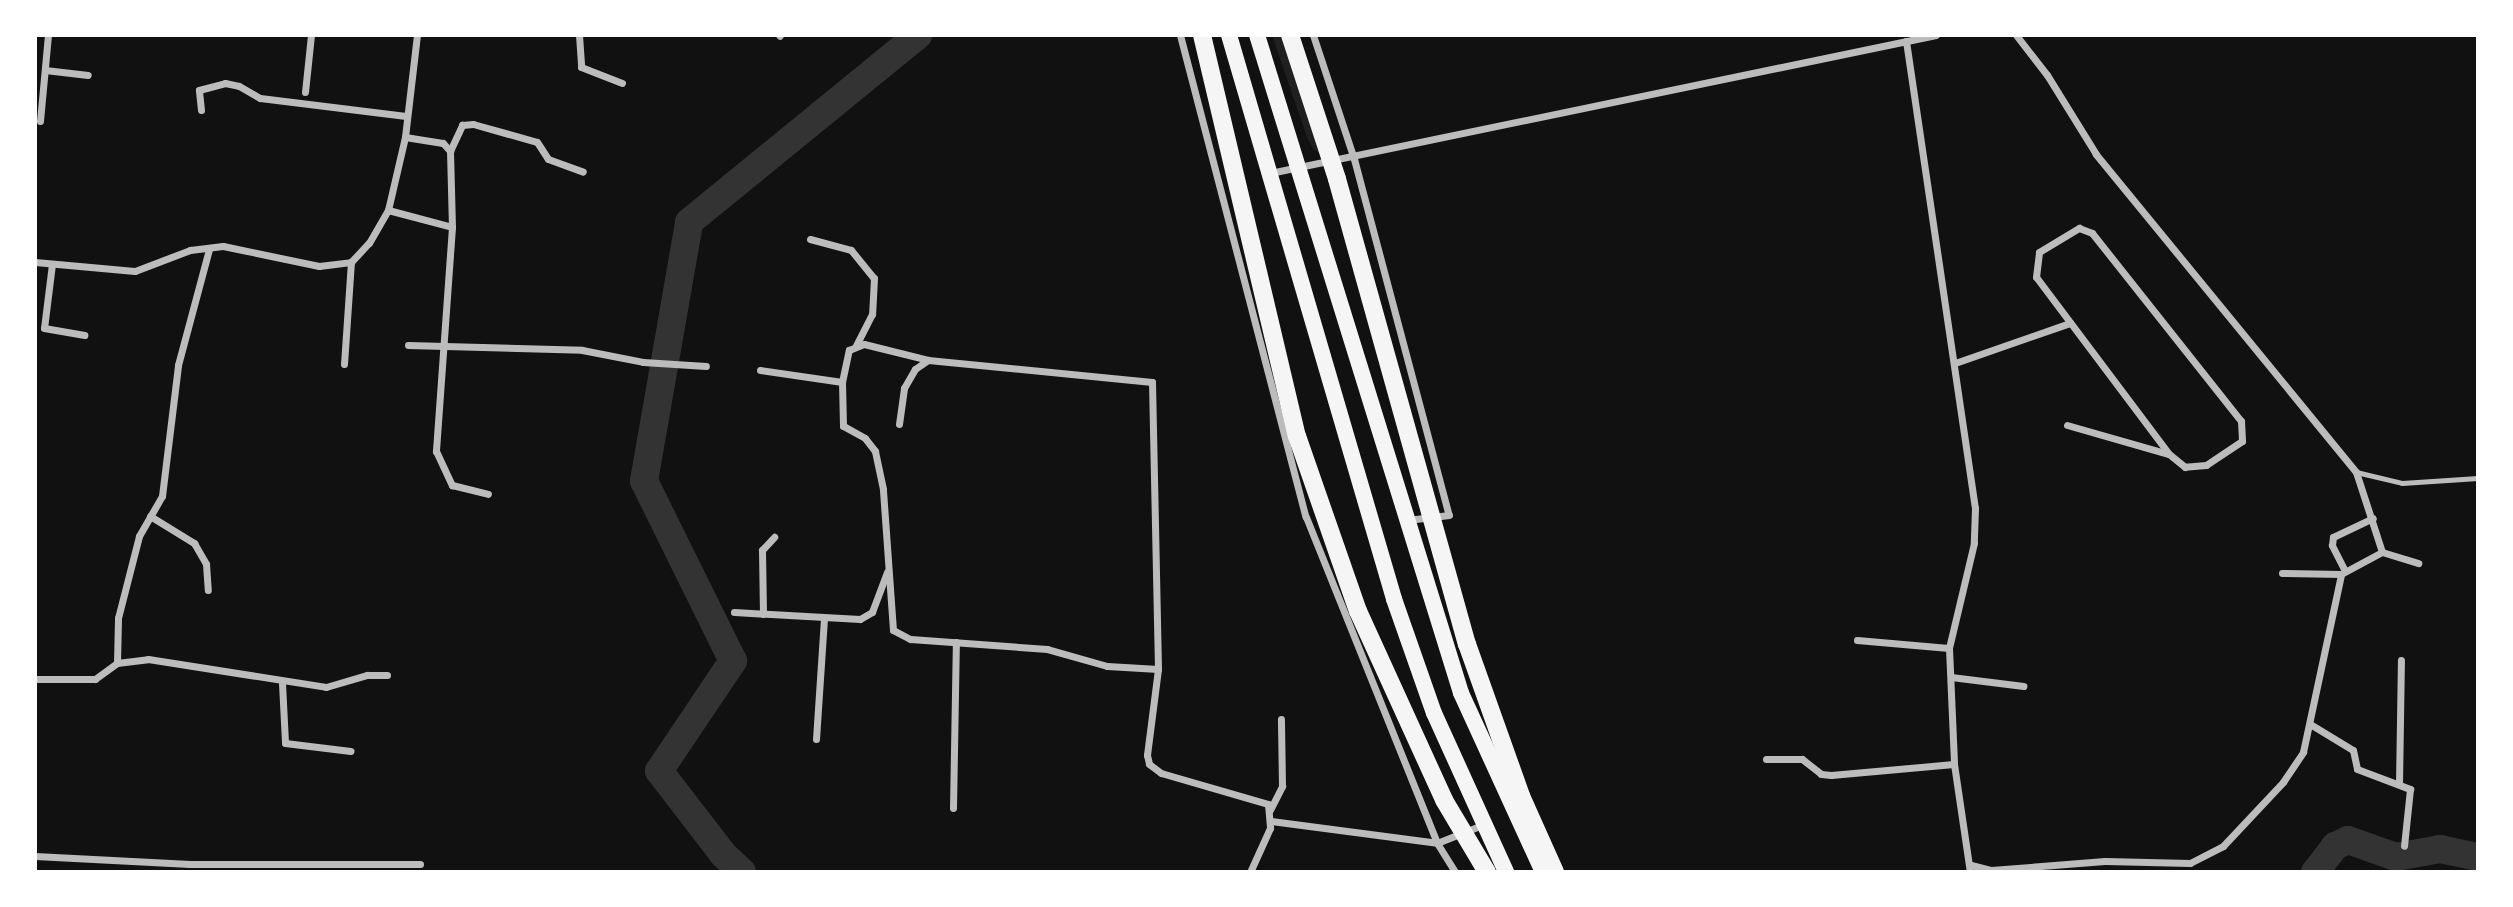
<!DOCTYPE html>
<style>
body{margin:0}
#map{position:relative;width:2513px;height:907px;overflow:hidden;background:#111;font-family:"Source Sans 3",sans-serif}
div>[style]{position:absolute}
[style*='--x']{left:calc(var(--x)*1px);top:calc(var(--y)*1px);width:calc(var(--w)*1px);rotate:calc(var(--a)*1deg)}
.green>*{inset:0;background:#202020}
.river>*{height:28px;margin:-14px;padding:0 14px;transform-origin:14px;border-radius:14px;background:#333}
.service>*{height:5px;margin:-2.5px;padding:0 2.5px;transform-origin:2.5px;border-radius:2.5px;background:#bcbcbc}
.minor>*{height:7px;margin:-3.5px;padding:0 3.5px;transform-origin:3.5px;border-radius:3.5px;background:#bcbcbc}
.trunk>*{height:16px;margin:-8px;padding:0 8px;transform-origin:8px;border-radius:8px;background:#f5f5f5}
.motorway>*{height:18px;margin:-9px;padding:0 9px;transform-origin:9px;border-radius:9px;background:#f5f5f5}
span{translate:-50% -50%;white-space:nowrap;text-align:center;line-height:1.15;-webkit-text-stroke:7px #fff;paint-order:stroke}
.frame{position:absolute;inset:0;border:37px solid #fff;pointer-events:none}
</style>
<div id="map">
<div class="green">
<div style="clip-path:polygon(1272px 35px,1295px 35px,1323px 154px,1313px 149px,1307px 137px)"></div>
</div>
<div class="river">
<div style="--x:742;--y:872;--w:26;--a:-137"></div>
<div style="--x:723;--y:854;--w:105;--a:-127.6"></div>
<div style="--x:659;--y:771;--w:133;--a:-56.1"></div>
<div style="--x:733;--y:661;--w:201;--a:-116.3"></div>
<div style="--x:644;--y:481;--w:263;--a:-80.1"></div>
<div style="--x:689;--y:222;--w:296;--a:-39.2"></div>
<div style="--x:2315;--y:872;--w:33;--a:-52"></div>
<div style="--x:2335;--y:846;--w:14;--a:-25"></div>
<div style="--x:2348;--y:840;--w:51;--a:19.5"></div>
<div style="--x:2396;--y:857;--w:45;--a:-10.3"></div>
<div style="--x:2440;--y:849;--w:39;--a:12"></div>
</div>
<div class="service">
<div style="--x:2356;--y:472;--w:47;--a:13.4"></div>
<div style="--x:2402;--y:483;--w:76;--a:-3.8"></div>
</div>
<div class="minor">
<div style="--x:579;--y:35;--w:32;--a:86"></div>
<div style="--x:581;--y:67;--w:44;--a:21.3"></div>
<div style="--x:779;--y:35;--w:1;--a:45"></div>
<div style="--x:1180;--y:35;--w:498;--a:75.4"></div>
<div style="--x:1306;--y:517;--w:351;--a:68.1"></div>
<div style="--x:1437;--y:843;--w:34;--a:58"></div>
<div style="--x:1313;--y:35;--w:131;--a:71.7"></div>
<div style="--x:1354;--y:159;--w:368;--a:75.1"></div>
<div style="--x:1449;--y:515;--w:42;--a:173.2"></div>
<div style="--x:1906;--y:41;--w:472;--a:81.6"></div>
<div style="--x:1975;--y:508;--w:35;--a:92"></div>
<div style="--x:1974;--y:543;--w:108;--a:103.4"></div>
<div style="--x:1949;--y:648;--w:116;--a:87.5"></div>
<div style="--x:1954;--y:764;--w:109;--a:81.6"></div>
<div style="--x:45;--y:70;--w:43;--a:6.6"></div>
<div style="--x:305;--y:92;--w:57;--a:-84"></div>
<div style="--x:201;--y:110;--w:20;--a:-96"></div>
<div style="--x:199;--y:90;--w:27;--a:-15"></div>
<div style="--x:225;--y:83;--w:14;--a:12"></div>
<div style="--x:239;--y:86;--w:24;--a:30"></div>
<div style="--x:260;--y:98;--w:147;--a:7"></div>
<div style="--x:40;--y:121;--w:86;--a:-84.7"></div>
<div style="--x:405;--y:137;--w:38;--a:9"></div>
<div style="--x:443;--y:143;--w:11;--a:49"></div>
<div style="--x:450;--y:151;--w:76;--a:88.5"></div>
<div style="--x:450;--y:151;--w:29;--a:-65"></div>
<div style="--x:462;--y:125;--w:11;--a:-5"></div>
<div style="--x:473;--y:124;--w:66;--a:15.7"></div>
<div style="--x:537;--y:142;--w:20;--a:57"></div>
<div style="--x:548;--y:159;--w:37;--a:20"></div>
<div style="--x:1270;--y:173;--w:680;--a:-11.71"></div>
<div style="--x:388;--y:210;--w:66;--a:14.9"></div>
<div style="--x:452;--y:227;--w:225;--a:94.1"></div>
<div style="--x:436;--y:451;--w:38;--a:65"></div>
<div style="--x:452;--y:485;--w:37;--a:14"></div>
<div style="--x:2079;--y:228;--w:14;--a:21"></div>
<div style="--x:2092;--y:233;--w:240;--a:51.6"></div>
<div style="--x:2241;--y:421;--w:20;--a:87"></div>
<div style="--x:2242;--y:441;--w:43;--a:146.3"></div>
<div style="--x:2206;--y:465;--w:21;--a:175"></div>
<div style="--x:2185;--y:467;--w:21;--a:-141"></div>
<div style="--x:2169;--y:454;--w:221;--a:-126.9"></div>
<div style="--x:2036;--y:277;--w:25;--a:-83"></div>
<div style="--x:2039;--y:252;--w:47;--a:-31"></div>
<div style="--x:810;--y:239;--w:42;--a:15"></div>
<div style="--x:851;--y:250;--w:36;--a:51"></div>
<div style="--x:874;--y:278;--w:36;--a:93"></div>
<div style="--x:872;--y:314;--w:36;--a:117"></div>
<div style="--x:35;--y:262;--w:100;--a:5.1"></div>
<div style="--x:135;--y:271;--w:59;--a:-20.9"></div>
<div style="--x:190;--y:250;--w:33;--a:-7"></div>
<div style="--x:223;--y:246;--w:98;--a:11.8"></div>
<div style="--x:319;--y:266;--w:32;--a:-7"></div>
<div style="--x:351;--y:262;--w:26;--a:-47"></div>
<div style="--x:369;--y:243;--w:38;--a:-60"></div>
<div style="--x:388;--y:210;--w:75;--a:-76.9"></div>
<div style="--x:405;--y:137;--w:103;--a:-83.3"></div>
<div style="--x:52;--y:264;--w:64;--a:97.1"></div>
<div style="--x:44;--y:328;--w:41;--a:9.9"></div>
<div style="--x:408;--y:345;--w:174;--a:1.6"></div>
<div style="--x:582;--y:350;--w:62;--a:11.1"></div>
<div style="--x:643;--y:362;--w:63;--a:3.6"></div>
<div style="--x:1955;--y:363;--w:122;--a:-19.2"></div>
<div style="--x:344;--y:364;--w:102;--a:-86.1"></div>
<div style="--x:760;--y:370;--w:83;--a:8.3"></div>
<div style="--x:899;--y:424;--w:36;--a:-82"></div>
<div style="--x:904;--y:388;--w:22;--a:-60"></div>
<div style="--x:915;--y:369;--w:16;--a:-35"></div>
<div style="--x:2067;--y:425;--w:105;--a:16"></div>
<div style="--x:150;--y:516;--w:52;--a:31.5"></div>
<div style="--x:194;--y:543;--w:24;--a:60"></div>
<div style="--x:206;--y:564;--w:26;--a:86"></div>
<div style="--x:2382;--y:552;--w:38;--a:17"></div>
<div style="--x:2345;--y:571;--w:29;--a:-117"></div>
<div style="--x:2332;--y:545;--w:8;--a:-83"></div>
<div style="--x:2333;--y:537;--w:44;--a:-25.4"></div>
<div style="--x:2282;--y:573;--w:59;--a:1"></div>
<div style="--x:734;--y:612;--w:126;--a:3.2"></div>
<div style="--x:860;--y:619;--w:14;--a:-30"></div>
<div style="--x:872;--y:612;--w:43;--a:-69.4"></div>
<div style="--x:763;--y:614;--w:64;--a:-90.9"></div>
<div style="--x:762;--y:550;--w:18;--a:-47"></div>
<div style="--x:1857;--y:640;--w:92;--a:5"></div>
<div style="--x:117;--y:663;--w:45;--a:-88.7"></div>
<div style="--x:118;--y:618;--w:85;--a:-75.6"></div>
<div style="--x:139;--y:536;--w:46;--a:-60.1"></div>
<div style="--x:162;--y:496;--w:132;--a:-83"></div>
<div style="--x:178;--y:365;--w:120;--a:-75"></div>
<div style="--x:1158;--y:669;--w:51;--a:-176.6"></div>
<div style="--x:1107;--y:666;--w:62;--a:-164.2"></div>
<div style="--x:1047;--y:649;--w:137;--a:-175.8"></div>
<div style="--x:910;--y:639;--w:19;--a:-152"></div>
<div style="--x:893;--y:630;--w:141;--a:-94.1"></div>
<div style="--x:883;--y:489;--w:39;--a:-102"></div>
<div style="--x:875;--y:451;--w:16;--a:-128"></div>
<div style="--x:865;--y:438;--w:25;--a:-151"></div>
<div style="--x:843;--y:426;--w:44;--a:-91.3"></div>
<div style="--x:842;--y:382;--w:33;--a:-78"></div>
<div style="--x:849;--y:350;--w:16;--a:-22"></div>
<div style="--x:864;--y:344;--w:66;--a:14"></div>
<div style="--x:928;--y:360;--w:225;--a:5.6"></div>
<div style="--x:1152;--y:382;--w:287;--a:88.8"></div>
<div style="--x:1158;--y:669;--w:87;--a:97.3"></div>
<div style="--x:1147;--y:755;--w:9;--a:77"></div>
<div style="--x:1149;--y:764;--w:15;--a:37"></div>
<div style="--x:1161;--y:773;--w:111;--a:16.2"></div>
<div style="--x:1268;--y:804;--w:24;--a:85"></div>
<div style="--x:1270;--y:828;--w:48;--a:114.4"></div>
<div style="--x:1951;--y:677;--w:73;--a:7.1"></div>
<div style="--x:35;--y:679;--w:60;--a:0"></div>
<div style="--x:95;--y:679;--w:27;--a:-36"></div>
<div style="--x:117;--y:663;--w:31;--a:-7"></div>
<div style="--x:148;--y:659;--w:180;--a:8.9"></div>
<div style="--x:326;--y:687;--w:43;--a:-16.3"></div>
<div style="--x:367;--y:675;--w:20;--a:0"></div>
<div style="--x:282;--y:683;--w:60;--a:87.1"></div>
<div style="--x:285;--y:743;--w:66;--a:6.9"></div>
<div style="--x:2310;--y:724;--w:50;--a:31.2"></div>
<div style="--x:2353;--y:750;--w:19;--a:78"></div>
<div style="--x:2357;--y:769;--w:57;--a:20.7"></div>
<div style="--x:2410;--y:789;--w:57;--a:96"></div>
<div style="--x:816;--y:739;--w:120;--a:-86.2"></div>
<div style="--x:1766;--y:759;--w:36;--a:0"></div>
<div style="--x:1802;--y:759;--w:24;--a:38"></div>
<div style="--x:1821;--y:774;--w:10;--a:6"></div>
<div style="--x:1831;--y:775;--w:123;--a:-5.1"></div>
<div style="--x:2399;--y:784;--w:124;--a:-89.1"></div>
<div style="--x:953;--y:808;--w:166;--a:-89"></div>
<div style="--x:1270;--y:810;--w:27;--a:-63"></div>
<div style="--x:1282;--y:786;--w:67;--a:-90.9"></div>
<div style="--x:1271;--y:821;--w:167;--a:7.5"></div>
<div style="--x:1437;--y:843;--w:48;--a:-21.8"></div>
<div style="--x:35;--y:856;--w:155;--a:3"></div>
<div style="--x:190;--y:864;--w:230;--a:0"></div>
<div style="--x:1971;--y:865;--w:21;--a:14"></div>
<div style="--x:1991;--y:870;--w:114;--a:-4.5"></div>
<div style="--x:2105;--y:861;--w:85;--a:1.3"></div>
<div style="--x:2190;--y:863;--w:37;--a:-27"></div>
<div style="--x:2223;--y:846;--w:88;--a:-46.8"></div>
<div style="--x:2283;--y:782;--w:36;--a:-56"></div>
<div style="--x:2303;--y:752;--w:182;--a:-77.9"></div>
<div style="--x:2341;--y:574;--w:47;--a:-28.2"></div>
<div style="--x:2382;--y:552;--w:84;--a:-108"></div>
<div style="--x:2356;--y:472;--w:411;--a:-129.3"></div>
<div style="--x:2096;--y:154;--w:93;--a:-121.8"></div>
<div style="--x:2047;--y:75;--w:51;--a:-127.8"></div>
</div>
<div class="trunk">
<div style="--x:1229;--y:35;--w:588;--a:73.69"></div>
<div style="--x:1394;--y:599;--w:121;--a:70.7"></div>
<div style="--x:1434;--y:713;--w:175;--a:65.6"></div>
<div style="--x:1257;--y:35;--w:689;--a:72.77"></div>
<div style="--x:1461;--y:693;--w:197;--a:65.4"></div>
</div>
<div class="motorway">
<div style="--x:1202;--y:35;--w:412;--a:76.7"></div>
<div style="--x:1297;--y:436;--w:185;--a:70.8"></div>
<div style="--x:1358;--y:611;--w:208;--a:65.5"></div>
<div style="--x:1444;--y:800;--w:84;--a:59.2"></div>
<div style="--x:1290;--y:35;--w:151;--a:71.9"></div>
<div style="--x:1337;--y:179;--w:483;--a:74.4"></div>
<div style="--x:1467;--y:644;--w:161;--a:70.4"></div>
<div style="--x:1521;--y:796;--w:83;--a:65.9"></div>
</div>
<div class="frame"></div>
</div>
